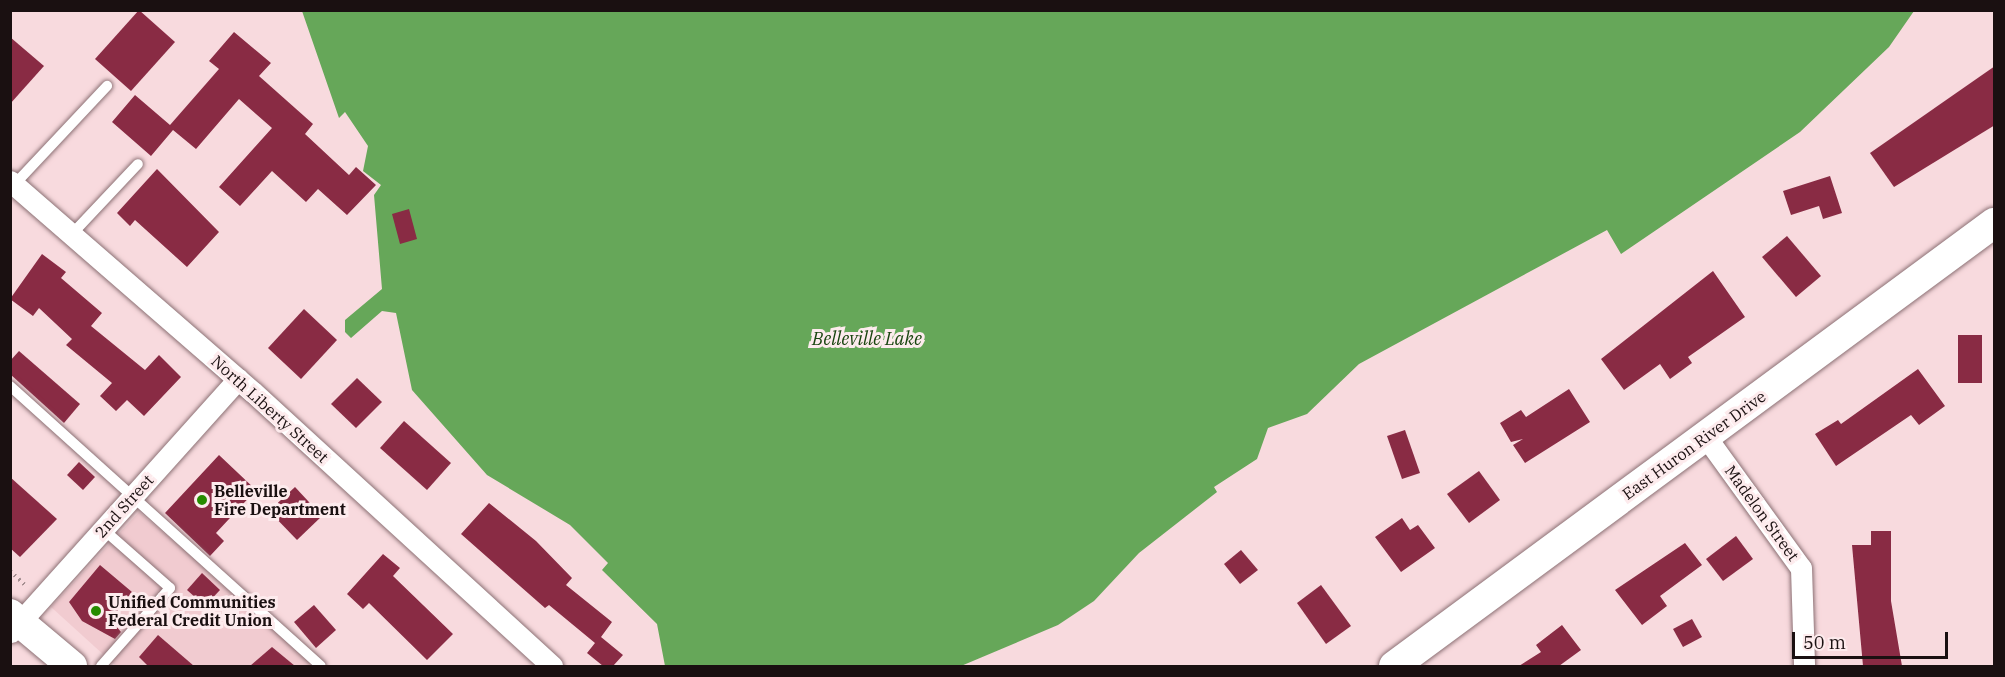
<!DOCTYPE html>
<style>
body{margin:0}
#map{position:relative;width:2005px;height:677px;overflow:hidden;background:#f8dade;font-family:"IBM Plex Serif",serif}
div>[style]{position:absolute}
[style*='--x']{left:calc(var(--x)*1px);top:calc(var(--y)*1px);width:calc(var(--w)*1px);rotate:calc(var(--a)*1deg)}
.built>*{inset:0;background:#f1cbd0}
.water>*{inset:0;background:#66a759}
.building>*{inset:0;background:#892b44}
.path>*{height:4px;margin-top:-2px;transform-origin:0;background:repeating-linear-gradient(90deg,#a48e90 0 1.5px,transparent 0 6px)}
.roads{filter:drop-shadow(0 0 2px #8c7175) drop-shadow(0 0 2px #8c7175)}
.lane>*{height:10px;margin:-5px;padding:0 5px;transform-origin:5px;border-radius:5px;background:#fff}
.street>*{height:21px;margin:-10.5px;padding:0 10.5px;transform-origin:10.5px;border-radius:10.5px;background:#fff}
.secondary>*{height:30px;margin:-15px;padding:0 15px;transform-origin:15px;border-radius:15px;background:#fff}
.dots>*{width:16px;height:16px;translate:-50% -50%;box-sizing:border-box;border:3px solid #fdebed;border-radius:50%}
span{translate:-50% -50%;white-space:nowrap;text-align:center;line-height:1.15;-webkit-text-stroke:6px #fdebed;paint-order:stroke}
.street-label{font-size:16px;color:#1a1011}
.poi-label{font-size:16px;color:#1a1011;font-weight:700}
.left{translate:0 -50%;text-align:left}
.water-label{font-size:18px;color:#19450f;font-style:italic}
.frame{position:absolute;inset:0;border:12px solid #1a1011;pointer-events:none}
.scale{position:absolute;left:1792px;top:632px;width:156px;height:27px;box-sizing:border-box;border:3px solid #1a1011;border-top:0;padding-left:8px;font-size:18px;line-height:21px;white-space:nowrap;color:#1a1011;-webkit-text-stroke:4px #fdebed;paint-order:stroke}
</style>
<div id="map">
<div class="built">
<div style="clip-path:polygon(139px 512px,321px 666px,116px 666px,51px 607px)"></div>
</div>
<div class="water">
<div style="clip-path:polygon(302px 11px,1914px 11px,1889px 47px,1800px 132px,1621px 254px,1607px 230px,1359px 364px,1307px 414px,1268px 428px,1257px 459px,1214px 487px,1217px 492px,1139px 553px,1094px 601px,1058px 625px,961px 666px,665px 666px,657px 624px,602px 570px,608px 563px,570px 525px,487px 475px,412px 390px,396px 313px,382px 311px,351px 338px,345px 332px,345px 320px,382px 289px,374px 195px,381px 185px,363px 171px,368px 146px,345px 112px,339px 118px)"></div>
</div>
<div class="building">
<div style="clip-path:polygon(139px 10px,175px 42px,131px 91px,95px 59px)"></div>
<div style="clip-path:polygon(234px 32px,271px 63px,259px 76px,313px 124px,305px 134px,349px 175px,356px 167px,376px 185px,347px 215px,318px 189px,306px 202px,272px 171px,240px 206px,219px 187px,272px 128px,239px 99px,196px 149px,173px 130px,151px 156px,112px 122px,135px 95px,170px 125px,219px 69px,209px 61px)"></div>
<div style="clip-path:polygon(10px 37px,44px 66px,10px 104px)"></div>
<div style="clip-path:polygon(1995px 66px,1995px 125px,1894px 187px,1870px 153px)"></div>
<div style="clip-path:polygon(157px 169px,219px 232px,187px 267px,135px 220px,130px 226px,117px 213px)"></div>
<div style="clip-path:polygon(1830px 176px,1842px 213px,1823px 219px,1819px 206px,1791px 215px,1783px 191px)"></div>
<div style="clip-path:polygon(409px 209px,417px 239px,400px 244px,392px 214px)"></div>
<div style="clip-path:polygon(1787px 236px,1821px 276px,1796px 297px,1762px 257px)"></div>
<div style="clip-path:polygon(42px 254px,66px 272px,61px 278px,102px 313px,91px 326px,145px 370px,159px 355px,181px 377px,144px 416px,127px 400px,116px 411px,100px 396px,112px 383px,66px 345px,72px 339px,39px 308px,33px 316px,10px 299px)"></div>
<div style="clip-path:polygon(1713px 271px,1745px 317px,1688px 357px,1692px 363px,1670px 379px,1660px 364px,1624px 390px,1601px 359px)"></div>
<div style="clip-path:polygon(304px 309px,337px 340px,301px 379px,268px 348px)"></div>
<div style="clip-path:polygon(1958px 335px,1982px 335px,1982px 383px,1958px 383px)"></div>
<div style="clip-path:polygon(19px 351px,80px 404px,64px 423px,10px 374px,10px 361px)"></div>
<div style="clip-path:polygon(1918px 369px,1945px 406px,1919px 425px,1911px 415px,1836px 466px,1815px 434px,1838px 420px,1841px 424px)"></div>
<div style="clip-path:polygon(357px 378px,382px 402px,356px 428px,331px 404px)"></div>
<div style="clip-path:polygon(1569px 389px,1590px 422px,1525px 463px,1513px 445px,1523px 439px,1511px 442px,1500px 423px,1521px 410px,1526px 417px)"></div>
<div style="clip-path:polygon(404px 421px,451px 463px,427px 490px,380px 448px)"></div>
<div style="clip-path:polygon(1405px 430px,1420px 473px,1402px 479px,1387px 436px)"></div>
<div style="clip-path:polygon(219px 455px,256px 490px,216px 533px,224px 541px,210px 556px,165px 513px)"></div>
<div style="clip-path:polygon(79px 462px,95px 477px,83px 490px,67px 475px)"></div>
<div style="clip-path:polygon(1479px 471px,1500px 500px,1469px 523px,1447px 494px)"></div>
<div style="clip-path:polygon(10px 477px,57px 519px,20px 557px,10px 548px)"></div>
<div style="clip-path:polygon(295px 487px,322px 516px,297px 540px,269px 511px)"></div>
<div style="clip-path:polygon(489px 503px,536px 541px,572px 578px,566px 585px,612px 622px,601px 637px,623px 655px,613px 666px,603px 666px,587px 653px,595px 643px,549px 605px,545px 608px,461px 534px)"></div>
<div style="clip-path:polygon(1402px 518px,1410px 530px,1418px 525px,1435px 548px,1401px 572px,1375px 537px)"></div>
<div style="clip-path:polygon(1871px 531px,1891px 531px,1891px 601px,1902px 666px,1863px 666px,1852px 545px,1871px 545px)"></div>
<div style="clip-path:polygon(1736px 536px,1753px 559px,1723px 581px,1706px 559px)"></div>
<div style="clip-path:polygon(1685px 543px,1702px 565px,1660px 596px,1667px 606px,1642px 625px,1615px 590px)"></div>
<div style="clip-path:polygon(1241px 550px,1258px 570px,1240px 584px,1224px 564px)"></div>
<div style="clip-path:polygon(383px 554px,400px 568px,393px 576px,453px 634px,427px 660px,369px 603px,363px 609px,347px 594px)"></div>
<div style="clip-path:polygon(100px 565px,132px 592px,111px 620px,121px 632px,115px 639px,82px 621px,69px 602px)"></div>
<div style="clip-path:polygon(202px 573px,220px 590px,205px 606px,187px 590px)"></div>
<div style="clip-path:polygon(1321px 585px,1351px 626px,1326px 644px,1297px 603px)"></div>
<div style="clip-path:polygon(314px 605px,336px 630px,316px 648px,294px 622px)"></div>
<div style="clip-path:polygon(1692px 619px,1702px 637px,1683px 647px,1673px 629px)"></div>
<div style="clip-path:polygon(1562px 625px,1581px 650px,1559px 666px,1519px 666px,1541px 652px,1536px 645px)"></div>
<div style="clip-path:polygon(158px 635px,194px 666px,148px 666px,139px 657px)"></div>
<div style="clip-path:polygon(272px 647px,295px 666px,250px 666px)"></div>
</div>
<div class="path">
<div style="--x:10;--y:571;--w:22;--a:43"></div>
</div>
<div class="roads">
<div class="lane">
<div style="--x:14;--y:185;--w:136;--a:-46.8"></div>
<div style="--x:72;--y:234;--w:96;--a:-46.7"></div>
<div style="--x:10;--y:386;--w:418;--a:42"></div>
<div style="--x:101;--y:666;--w:104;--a:-48.5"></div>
<div style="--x:170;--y:588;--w:89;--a:-138.6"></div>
</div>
<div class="street">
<div style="--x:10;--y:181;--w:322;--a:41"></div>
<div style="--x:253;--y:392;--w:406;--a:42.5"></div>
<div style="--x:1706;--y:437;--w:162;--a:54.1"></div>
<div style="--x:1801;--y:568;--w:98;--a:88.2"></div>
<div style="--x:11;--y:632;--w:340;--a:-48.1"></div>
</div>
<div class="secondary">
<div style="--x:10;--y:614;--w:81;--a:40"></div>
<div style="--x:1394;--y:666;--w:746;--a:-36.44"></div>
</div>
</div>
<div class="dots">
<div style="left:202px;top:500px;background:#268b00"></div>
<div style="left:96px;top:611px;background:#268b00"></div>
</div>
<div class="street-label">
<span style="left:270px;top:409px;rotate:42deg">North Liberty Street</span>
<span style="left:1694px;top:445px;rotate:-36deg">East Huron River Drive</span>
<span style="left:124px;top:506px;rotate:-48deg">2nd Street</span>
<span style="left:1762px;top:513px;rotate:54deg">Madelon Street</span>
</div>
<div class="poi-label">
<span class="left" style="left:214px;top:500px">Belleville<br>Fire Department</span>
<span class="left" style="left:108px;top:611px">Unified Communities<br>Federal Credit Union</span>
</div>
<div class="water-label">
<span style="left:867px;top:339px">Belleville Lake</span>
</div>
<div class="frame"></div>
<div class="scale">50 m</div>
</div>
